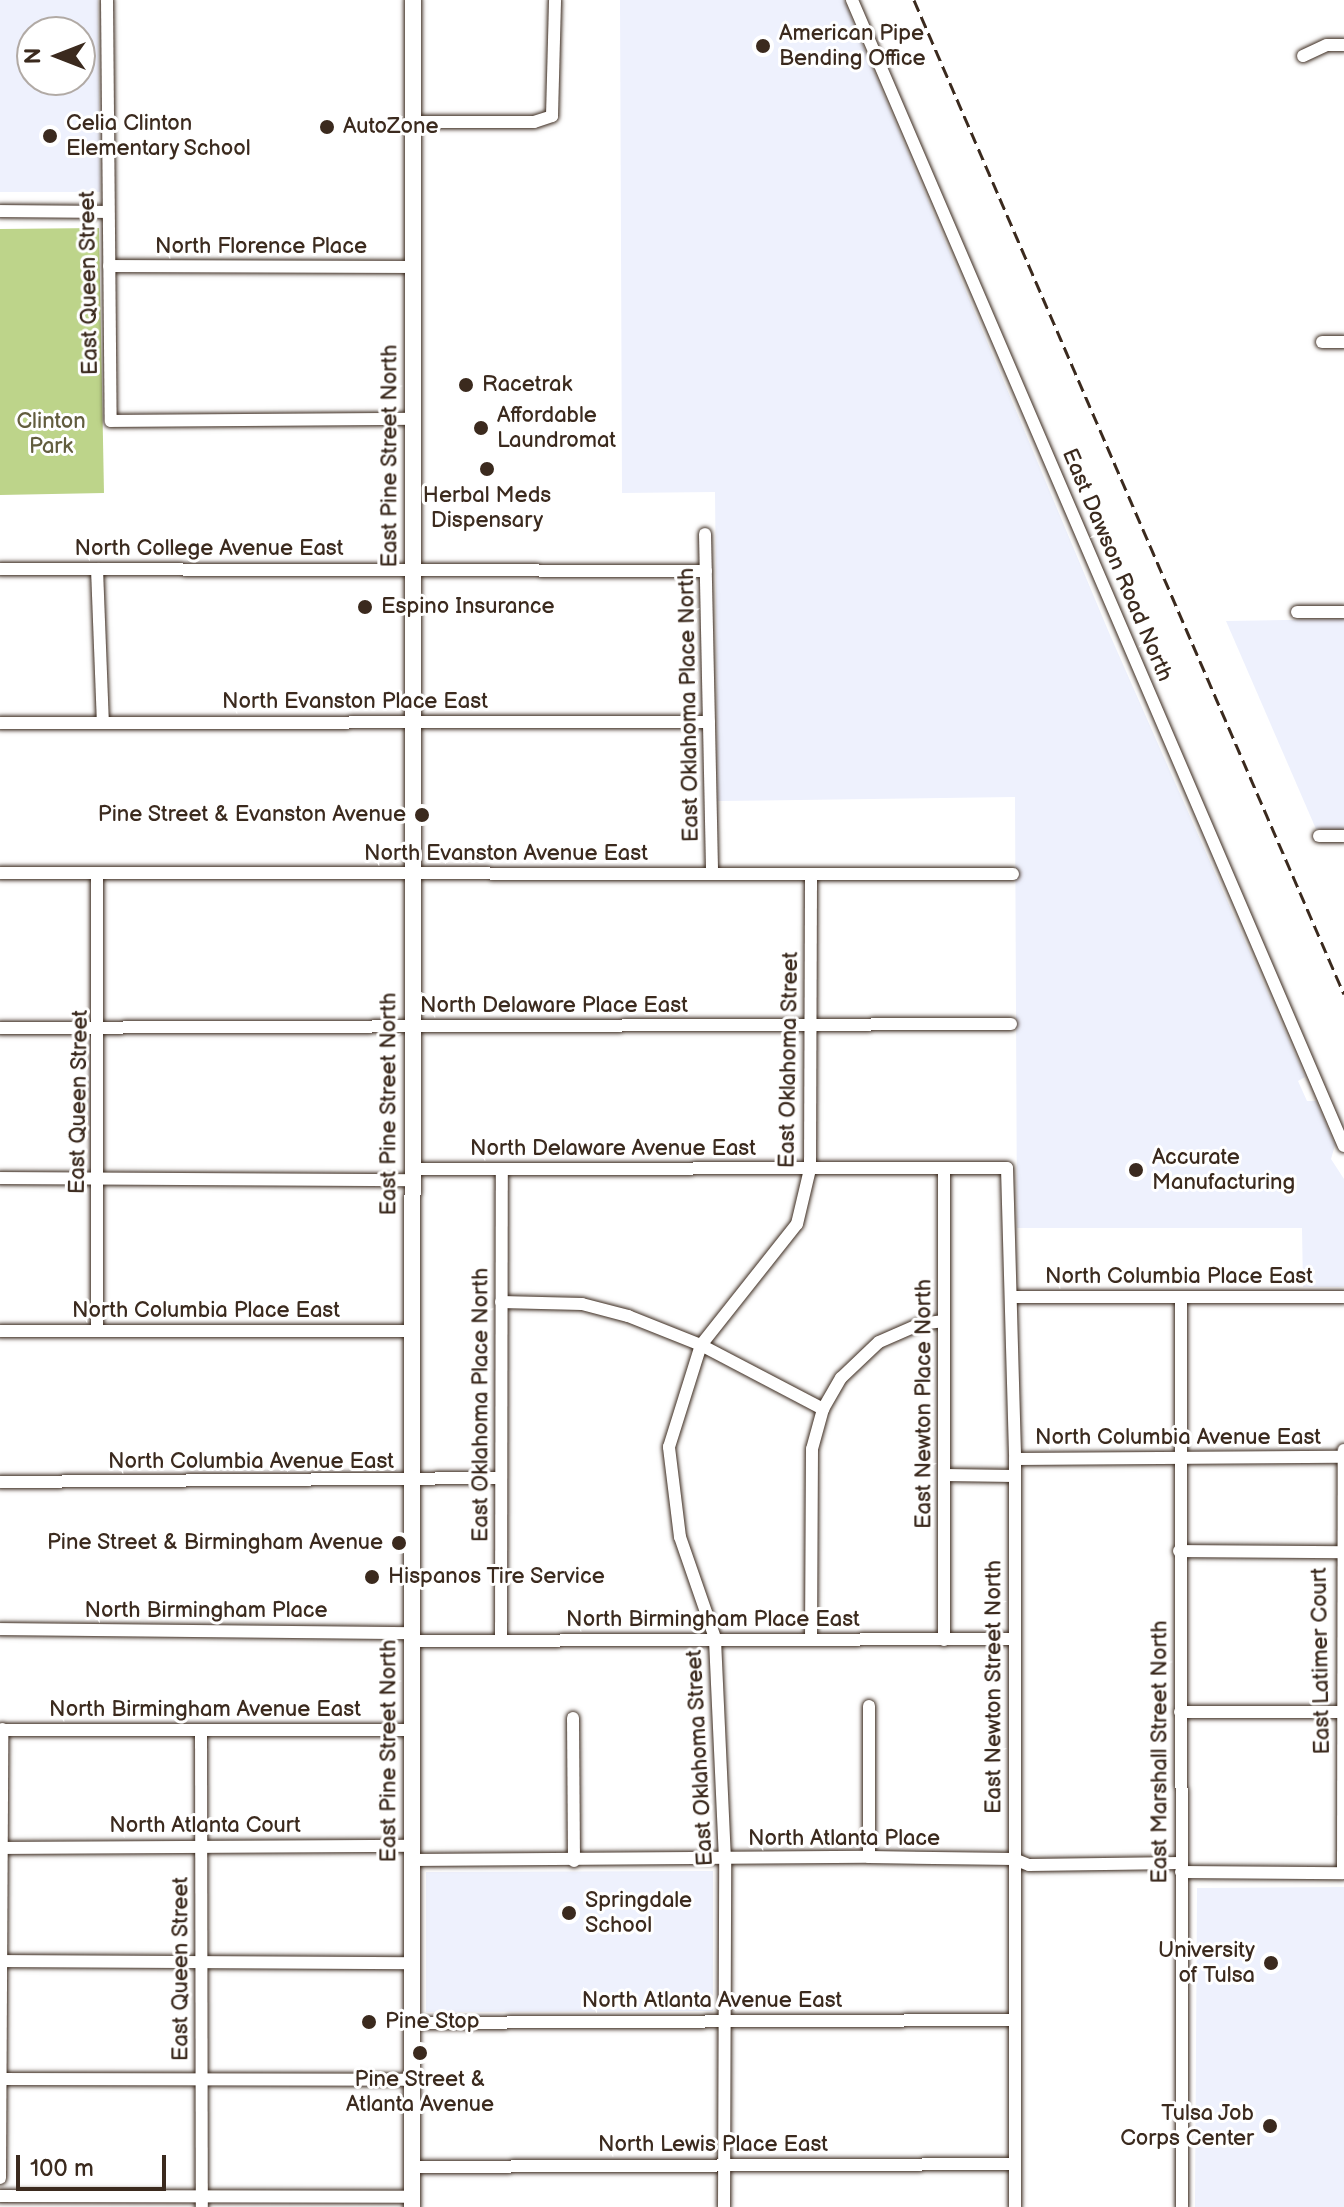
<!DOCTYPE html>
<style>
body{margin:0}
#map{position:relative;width:1344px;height:2207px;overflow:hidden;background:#fff;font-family:"Balsamiq Sans",sans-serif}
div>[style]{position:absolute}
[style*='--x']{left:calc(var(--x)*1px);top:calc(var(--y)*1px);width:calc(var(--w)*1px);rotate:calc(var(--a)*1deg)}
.built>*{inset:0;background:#eef1fd}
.green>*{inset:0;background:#bdd48a}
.roads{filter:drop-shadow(0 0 2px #3b2a1e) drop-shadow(0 0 2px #3b2a1e)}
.street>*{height:12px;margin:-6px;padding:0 6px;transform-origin:6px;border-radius:6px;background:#fff}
.secondary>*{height:16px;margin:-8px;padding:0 8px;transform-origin:8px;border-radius:8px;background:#fff}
.rail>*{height:3px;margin-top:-1.5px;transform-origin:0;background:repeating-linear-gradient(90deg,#3b2a1e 0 12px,transparent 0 18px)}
.dots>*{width:22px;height:22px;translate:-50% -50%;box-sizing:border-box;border:4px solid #fff;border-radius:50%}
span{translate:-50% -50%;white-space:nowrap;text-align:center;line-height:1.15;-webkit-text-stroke:6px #fff;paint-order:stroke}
.poi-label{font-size:22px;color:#3b2a1e}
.left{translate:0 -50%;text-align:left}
.right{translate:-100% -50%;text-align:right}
.street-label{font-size:22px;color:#3b2a1e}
.park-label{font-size:22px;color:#625d3e}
.north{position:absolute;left:16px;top:16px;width:80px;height:80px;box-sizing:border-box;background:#fff;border:2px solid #b1aaa5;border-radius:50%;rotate:270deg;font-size:22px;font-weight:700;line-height:32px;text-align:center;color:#3b2a1e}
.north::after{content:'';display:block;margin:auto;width:28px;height:36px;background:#3b2a1e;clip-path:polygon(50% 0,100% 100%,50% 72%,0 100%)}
.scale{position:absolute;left:16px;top:2155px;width:150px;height:36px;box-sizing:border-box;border:4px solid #3b2a1e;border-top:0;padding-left:10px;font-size:24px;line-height:28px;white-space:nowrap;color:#3b2a1e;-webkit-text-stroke:6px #fff;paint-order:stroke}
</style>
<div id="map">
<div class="built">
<div style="clip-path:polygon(evenodd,0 0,98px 0,100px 192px,0 192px,0 0,32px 32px,80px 32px,80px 80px,32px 80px,32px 32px)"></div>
<div style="clip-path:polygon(620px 0,844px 0,1110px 635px,1305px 1077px,1298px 1081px,1307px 1101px,1316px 1101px,1335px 1145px,1331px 1159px,1344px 1179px,1344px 1287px,1303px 1287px,1302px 1228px,1017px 1228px,1015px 797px,718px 801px,715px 492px,622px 493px)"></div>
<div style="clip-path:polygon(1344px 619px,1344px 829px,1316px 829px,1226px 621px)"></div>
<div style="clip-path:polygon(713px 1871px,713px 2011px,426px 2012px,426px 1872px)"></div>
<div style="clip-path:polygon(1344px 1887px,1344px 2207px,1195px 2207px,1197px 1888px)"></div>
</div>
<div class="green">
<div style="clip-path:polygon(99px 228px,104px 493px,0 495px,0 229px)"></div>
</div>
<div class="roads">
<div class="street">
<div style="--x:107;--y:0;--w:421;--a:89.5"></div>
<div style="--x:111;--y:421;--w:301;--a:-0.4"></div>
<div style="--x:852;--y:0;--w:1247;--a:66.77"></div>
<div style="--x:1303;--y:56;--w:26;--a:-25"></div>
<div style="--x:1327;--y:45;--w:17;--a:0"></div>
<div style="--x:413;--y:122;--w:121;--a:0"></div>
<div style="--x:534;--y:122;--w:19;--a:-18"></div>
<div style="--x:552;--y:116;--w:116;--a:-88.5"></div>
<div style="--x:0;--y:211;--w:107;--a:0.5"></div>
<div style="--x:109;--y:266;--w:303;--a:0.2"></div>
<div style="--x:1322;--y:342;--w:22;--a:0"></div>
<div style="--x:705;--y:534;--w:340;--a:88.8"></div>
<div style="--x:0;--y:569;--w:706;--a:0.16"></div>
<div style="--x:97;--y:569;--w:153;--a:87.8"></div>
<div style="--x:1297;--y:612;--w:47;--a:0"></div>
<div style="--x:0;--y:723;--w:709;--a:-0.08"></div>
<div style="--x:1319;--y:836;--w:25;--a:0"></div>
<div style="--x:0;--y:873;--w:1013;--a:0.06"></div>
<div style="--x:0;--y:1028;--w:1011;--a:-0.23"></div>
<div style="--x:944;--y:1168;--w:472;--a:90"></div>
<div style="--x:412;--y:1169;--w:595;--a:-0.1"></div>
<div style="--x:1007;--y:1168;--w:291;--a:88.4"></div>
<div style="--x:1015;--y:1459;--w:748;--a:90"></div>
<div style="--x:0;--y:1178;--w:411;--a:0.3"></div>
<div style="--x:1014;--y:1297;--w:330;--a:0"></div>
<div style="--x:1181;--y:1297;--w:910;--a:89.94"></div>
<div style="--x:501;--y:1302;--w:81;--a:1.4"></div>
<div style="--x:582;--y:1304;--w:48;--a:14.6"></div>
<div style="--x:628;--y:1316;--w:79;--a:21.7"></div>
<div style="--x:701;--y:1345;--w:138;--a:27.7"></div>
<div style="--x:97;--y:1330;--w:456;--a:-90"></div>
<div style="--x:0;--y:1331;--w:411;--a:0"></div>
<div style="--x:1015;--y:1459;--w:326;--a:-0.4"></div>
<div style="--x:944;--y:1475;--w:71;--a:0.8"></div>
<div style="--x:0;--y:1482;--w:501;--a:-0.46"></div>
<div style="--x:1179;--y:1551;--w:161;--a:0.4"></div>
<div style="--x:0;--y:1629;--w:411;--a:0.6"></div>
<div style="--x:501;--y:1640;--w:470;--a:-89.9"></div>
<div style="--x:811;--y:1640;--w:191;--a:-89.7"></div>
<div style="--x:812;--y:1449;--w:41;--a:-74.6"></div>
<div style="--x:823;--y:1409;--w:36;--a:-60"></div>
<div style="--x:841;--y:1378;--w:52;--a:-43.5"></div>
<div style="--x:879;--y:1342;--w:45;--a:-23.7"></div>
<div style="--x:920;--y:1324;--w:24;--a:-7"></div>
<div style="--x:411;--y:1641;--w:603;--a:-0.19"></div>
<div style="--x:1180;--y:1712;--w:162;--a:0"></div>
<div style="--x:573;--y:1718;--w:143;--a:89.6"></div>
<div style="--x:0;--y:1730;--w:411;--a:0"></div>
<div style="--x:201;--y:1730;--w:477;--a:89.9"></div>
<div style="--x:0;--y:1848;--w:411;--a:-0.3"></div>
<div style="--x:869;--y:1857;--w:151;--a:-90"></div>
<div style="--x:411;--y:1860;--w:458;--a:-0.4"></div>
<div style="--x:869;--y:1857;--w:145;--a:0.8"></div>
<div style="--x:1014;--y:1859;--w:16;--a:22"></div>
<div style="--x:1029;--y:1865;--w:151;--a:-0.8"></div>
<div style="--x:1181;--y:1872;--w:162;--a:0.4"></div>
<div style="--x:1343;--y:1873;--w:423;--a:-89.9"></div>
<div style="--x:0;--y:1961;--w:411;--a:0.3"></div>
<div style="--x:411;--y:2023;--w:603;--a:-0.29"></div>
<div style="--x:0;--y:2079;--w:411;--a:0.1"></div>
<div style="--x:411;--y:2167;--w:604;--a:-0.28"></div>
<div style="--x:0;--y:2178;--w:449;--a:-89.7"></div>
<div style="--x:0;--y:2196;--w:412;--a:0.1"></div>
<div style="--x:724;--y:2207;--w:347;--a:-89.8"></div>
<div style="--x:725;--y:1860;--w:222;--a:-92.6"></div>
<div style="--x:715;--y:1638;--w:107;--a:-109.1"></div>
<div style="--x:680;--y:1537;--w:91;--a:-97"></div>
<div style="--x:669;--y:1447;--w:107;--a:-72.6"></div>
<div style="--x:701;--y:1345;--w:154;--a:-51.6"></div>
<div style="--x:797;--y:1224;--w:57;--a:-76.7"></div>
<div style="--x:810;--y:1169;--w:295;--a:-89.8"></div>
</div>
<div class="secondary">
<div style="--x:412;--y:2207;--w:2207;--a:-89.97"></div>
</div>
</div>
<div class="rail">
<div style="--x:914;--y:0;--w:1083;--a:66.61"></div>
</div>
<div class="dots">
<div style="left:763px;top:46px;background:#3b2a1e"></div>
<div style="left:327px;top:127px;background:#3b2a1e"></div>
<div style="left:50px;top:136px;background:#3b2a1e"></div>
<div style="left:466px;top:385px;background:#3b2a1e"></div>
<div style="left:481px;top:428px;background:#3b2a1e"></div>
<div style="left:487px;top:469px;background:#3b2a1e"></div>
<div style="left:365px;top:607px;background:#3b2a1e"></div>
<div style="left:422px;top:815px;background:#3b2a1e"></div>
<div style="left:1136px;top:1170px;background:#3b2a1e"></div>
<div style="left:399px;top:1543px;background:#3b2a1e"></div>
<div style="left:372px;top:1577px;background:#3b2a1e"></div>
<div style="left:569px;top:1913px;background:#3b2a1e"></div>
<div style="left:1271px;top:1963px;background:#3b2a1e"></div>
<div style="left:369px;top:2022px;background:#3b2a1e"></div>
<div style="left:420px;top:2053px;background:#3b2a1e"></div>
<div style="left:1270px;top:2126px;background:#3b2a1e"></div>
</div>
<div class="poi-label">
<span class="left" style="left:779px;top:46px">American Pipe<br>Bending Office</span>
<span class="left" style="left:66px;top:136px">Celia Clinton<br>Elementary School</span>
<span class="left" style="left:343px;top:127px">AutoZone</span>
<span class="left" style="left:482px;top:385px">Racetrak</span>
<span class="left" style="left:497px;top:428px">Affordable<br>Laundromat</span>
<span style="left:487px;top:508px">Herbal Meds<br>Dispensary</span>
<span class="left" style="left:381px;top:607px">Espino Insurance</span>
<span class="right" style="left:406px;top:815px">Pine Street &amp; Evanston Avenue</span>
<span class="left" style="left:1152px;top:1170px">Accurate<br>Manufacturing</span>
<span class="right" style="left:383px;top:1543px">Pine Street &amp; Birmingham Avenue</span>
<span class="left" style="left:388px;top:1577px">Hispanos Tire Service</span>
<span class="left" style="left:585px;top:1913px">Springdale<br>School</span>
<span class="right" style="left:1255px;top:1963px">University<br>of Tulsa</span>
<span class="left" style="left:385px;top:2022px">Pine Stop</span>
<span style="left:420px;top:2092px">Pine Street &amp;<br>Atlanta Avenue</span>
<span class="right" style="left:1254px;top:2126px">Tulsa Job<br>Corps Center</span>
</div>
<div class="street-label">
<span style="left:261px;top:247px">North Florence Place</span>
<span style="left:89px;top:283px;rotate:-91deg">East Queen Street</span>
<span style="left:390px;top:456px;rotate:-90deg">East Pine Street North</span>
<span style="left:209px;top:549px">North College Avenue East</span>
<span style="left:1117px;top:565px;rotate:67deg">East Dawson Road North</span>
<span style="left:355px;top:702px">North Evanston Place East</span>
<span style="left:689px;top:705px;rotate:-91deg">East Oklahoma Place North</span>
<span style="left:506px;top:854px">North Evanston Avenue East</span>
<span style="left:554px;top:1006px">North Delaware Place East</span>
<span style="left:789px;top:1060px;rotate:-89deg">East Oklahoma Street</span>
<span style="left:79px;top:1102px;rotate:-89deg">East Queen Street</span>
<span style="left:389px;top:1104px;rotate:-90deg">East Pine Street North</span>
<span style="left:613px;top:1149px">North Delaware Avenue East</span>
<span style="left:1179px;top:1277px">North Columbia Place East</span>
<span style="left:206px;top:1311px">North Columbia Place East</span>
<span style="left:924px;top:1404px;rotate:-90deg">East Newton Place North</span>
<span style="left:481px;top:1405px;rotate:-90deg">East Oklahoma Place North</span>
<span style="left:1178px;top:1438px">North Columbia Avenue East</span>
<span style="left:251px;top:1462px">North Columbia Avenue East</span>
<span style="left:206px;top:1611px">North Birmingham Place</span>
<span style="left:713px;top:1620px">North Birmingham Place East</span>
<span style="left:1321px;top:1661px;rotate:-91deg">East Latimer Court</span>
<span style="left:994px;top:1687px;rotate:-90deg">East Newton Street North</span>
<span style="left:205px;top:1710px">North Birmingham Avenue East</span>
<span style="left:389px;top:1751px;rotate:-90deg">East Pine Street North</span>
<span style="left:1160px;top:1752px;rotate:-90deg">East Marshall Street North</span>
<span style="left:700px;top:1758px;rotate:-93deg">East Oklahoma Street</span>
<span style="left:205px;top:1826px">North Atlanta Court</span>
<span style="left:844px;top:1839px">North Atlanta Place</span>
<span style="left:181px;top:1969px;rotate:-90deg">East Queen Street</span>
<span style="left:712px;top:2001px">North Atlanta Avenue East</span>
<span style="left:713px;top:2145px">North Lewis Place East</span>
</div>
<div class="park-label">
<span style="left:51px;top:434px">Clinton<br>Park</span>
</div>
<div class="north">N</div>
<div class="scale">100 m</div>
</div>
